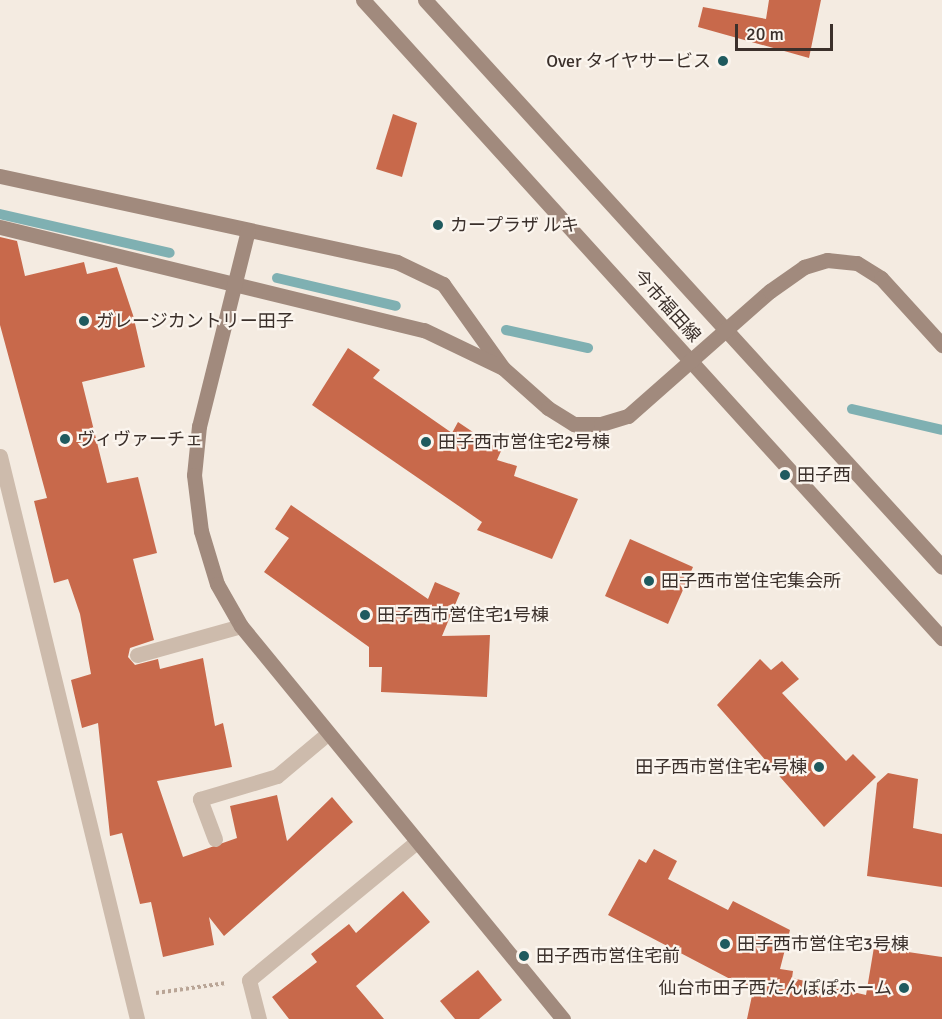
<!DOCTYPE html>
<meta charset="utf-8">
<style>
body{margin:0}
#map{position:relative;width:942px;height:1019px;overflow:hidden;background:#f4ebe1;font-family:Signika,"Noto Sans JP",sans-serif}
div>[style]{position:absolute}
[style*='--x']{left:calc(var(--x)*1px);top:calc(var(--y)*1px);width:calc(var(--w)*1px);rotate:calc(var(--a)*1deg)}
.stream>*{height:10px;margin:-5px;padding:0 5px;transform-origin:5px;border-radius:5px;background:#7fb0b2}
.building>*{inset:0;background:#c8694b}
.path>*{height:4px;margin-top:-2px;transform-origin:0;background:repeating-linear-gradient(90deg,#b9a596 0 3px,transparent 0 6px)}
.street>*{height:15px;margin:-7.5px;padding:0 7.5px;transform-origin:7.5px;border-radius:7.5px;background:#cdbbac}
.secondary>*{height:15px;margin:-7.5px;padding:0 7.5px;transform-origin:7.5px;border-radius:7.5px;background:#a18a7d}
.dots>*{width:16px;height:16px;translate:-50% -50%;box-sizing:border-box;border:3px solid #fbf5ee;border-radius:50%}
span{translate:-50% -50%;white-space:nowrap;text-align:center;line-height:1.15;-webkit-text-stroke:4.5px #fbf5ee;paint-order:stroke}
.poi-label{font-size:18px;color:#3b302b}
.right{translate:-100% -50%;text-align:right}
.left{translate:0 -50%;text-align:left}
.street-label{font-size:18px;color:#3b302b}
.scale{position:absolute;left:735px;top:24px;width:98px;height:27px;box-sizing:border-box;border:3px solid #3b302b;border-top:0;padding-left:8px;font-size:18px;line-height:21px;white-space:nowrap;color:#3b302b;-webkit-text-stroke:4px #fbf5ee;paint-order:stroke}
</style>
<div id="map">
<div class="stream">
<div style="--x:0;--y:214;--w:174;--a:12.9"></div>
<div style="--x:277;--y:278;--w:122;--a:13.2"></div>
<div style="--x:506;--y:330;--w:84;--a:12.4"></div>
<div style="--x:852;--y:409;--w:92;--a:13.1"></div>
</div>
<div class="building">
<div style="clip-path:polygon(769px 0,821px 0,809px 58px,698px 27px,703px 7px,766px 19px)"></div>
<div style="clip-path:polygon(393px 114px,417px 123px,402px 177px,376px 169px)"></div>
<div style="clip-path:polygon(0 237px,17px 241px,25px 276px,84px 262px,87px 274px,117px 267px,133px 315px,145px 367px,82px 382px,107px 483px,138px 477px,157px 553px,133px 559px,154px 640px,130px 648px,128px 657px,135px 665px,158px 659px,160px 669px,203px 658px,215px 726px,223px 723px,232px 767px,157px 781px,183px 857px,237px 838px,230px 806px,277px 795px,287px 841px,332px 797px,353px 822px,224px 936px,209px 917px,214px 945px,163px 957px,151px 902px,140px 904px,122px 833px,110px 836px,98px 723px,82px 728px,71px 680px,91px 674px,80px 614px,68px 579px,54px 583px,34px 501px,47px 498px,0 325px)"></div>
<div style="clip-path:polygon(348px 348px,380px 370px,373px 378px,452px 433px,458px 422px,501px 451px,497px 460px,517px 466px,514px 476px,578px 499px,552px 559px,477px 530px,482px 522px,312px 405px)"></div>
<div style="clip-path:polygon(291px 505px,428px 599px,435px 582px,460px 593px,442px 636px,490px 635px,487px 697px,381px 692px,382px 667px,369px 667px,369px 647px,264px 572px,289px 538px,275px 529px)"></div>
<div style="clip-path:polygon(630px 539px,693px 567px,668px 624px,605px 596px)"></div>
<div style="clip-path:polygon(760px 659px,771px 670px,782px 661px,799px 679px,782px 693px,846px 761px,853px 754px,876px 777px,824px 827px,717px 705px)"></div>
<div style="clip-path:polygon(888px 773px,918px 779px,913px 828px,942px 834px,942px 887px,867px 876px,877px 783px)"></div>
<div style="clip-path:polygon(654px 849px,677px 861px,668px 879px,728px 910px,733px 901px,790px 930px,780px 969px,793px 971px,792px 978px,866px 995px,874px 947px,942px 957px,942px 1019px,747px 1019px,753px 991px,608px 915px,639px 859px,646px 863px)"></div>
<div style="clip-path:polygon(403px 891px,430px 922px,356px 986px,384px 1019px,289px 1019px,272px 997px,317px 962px,311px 954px,349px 924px,356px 933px)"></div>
<div style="clip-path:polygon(478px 970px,502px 1000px,479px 1019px,455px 1019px,440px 1001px)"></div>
</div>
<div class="path">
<div style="--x:156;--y:993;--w:71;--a:-8.1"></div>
</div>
<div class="street">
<div style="--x:0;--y:456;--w:579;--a:76.32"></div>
<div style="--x:137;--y:655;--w:108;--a:-15.6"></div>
<div style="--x:215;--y:839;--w:43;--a:-110.6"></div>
<div style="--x:200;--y:799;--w:80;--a:-16.6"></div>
<div style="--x:277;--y:776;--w:65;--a:-40"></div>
<div style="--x:259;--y:1019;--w:40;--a:-104.4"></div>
<div style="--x:249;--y:980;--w:214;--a:-39.5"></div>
</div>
<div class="secondary">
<div style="--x:363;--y:0;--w:862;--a:47.78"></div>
<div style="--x:425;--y:0;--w:767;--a:47.64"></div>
<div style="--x:0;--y:176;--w:406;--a:12.2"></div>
<div style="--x:397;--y:262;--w:51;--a:25.6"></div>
<div style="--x:443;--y:284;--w:103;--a:54.5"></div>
<div style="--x:503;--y:368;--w:60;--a:41.6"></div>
<div style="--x:548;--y:408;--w:31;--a:32"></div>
<div style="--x:574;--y:424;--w:27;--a:0"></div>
<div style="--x:601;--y:424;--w:28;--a:-17"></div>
<div style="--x:628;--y:416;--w:189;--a:-41.4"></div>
<div style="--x:770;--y:291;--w:42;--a:-35.2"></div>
<div style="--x:804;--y:267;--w:24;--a:-17"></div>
<div style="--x:827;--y:260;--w:30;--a:6"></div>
<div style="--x:857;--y:263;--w:28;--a:32"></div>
<div style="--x:881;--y:278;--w:91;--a:47.7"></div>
<div style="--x:0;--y:227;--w:436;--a:13.7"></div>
<div style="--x:424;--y:330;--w:85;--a:25.7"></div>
<div style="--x:248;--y:230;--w:202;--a:104"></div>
<div style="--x:199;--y:426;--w:49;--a:95.8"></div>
<div style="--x:194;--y:475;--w:56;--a:82.9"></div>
<div style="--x:201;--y:531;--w:55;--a:73.2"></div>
<div style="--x:217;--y:584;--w:48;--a:60.3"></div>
<div style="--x:241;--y:626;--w:508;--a:50.67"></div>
</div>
<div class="dots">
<div style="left:723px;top:61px;background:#1f5a5e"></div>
<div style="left:438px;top:225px;background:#1f5a5e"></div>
<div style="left:84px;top:321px;background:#1f5a5e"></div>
<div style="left:65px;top:439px;background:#1f5a5e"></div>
<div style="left:426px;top:442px;background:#1f5a5e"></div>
<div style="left:785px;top:475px;background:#1f5a5e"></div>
<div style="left:649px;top:581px;background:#1f5a5e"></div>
<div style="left:365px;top:615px;background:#1f5a5e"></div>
<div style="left:819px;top:767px;background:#1f5a5e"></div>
<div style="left:725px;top:944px;background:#1f5a5e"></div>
<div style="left:524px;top:956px;background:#1f5a5e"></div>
<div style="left:904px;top:988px;background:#1f5a5e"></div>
</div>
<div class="poi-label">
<span class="right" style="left:711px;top:61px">Over タイヤサービス</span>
<span class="left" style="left:450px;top:225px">カープラザ ルキ</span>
<span class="left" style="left:96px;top:321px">ガレージカントリー田子</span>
<span class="left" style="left:77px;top:439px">ヴィヴァーチェ</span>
<span class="left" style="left:438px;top:442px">田子西市営住宅2号棟</span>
<span class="left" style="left:797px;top:475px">田子西</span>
<span class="left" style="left:661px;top:581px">田子西市営住宅集会所</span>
<span class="left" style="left:377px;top:615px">田子西市営住宅1号棟</span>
<span class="right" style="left:807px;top:767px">田子西市営住宅4号棟</span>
<span class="left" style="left:737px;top:944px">田子西市営住宅3号棟</span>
<span class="left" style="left:536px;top:956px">田子西市営住宅前</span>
<span class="right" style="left:892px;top:988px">仙台市田子西たんぽぽホーム</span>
</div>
<div class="street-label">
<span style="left:667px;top:306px;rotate:48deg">今市福田線</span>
</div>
<div class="scale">20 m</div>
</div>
